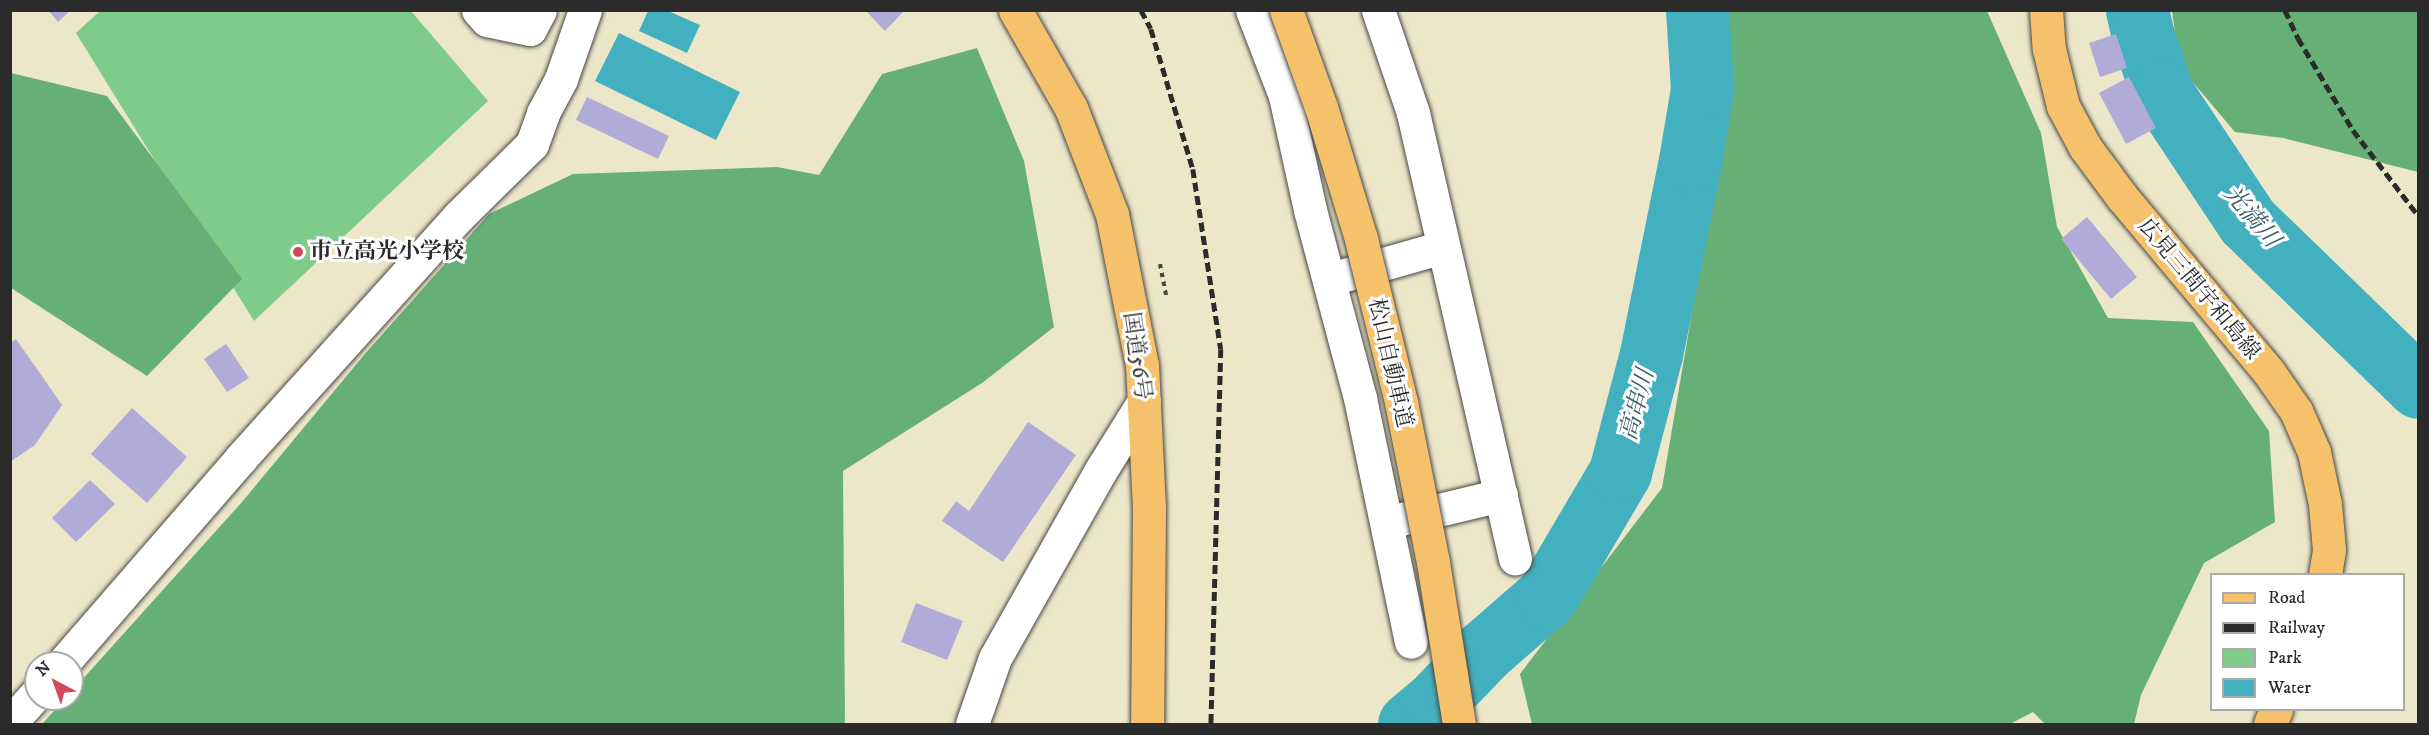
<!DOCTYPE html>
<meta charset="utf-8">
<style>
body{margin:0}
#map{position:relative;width:2429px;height:735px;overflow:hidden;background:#ede7ca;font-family:"IM FELL DW Pica","Noto Serif JP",serif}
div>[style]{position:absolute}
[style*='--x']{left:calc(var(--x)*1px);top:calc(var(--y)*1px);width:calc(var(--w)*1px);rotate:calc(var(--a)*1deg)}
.green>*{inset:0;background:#7ecb8a}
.forest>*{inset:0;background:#66af76}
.water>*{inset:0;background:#43b0bf}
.river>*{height:63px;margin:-31.5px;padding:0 31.5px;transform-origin:31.5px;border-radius:31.5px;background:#43b0bf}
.building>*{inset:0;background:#b0abd7}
.path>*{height:4px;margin-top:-2px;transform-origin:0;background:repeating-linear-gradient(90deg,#484743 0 4.5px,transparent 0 9px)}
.roads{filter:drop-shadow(0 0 2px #484743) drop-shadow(0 0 2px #484743)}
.minor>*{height:33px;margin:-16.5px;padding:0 16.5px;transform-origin:16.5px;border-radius:16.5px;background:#fff}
.major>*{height:33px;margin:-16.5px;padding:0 16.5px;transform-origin:16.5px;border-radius:16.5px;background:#f5c16b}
.highway>*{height:33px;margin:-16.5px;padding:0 16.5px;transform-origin:16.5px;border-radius:16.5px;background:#f5c16b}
.rail>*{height:4.5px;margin-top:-2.25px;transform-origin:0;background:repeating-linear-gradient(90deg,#2b2b2b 0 9px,transparent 0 13.5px)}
.bridges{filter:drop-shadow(0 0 2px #484743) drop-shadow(0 0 2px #484743)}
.highway-bridge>*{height:33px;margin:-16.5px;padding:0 16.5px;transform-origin:16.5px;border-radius:16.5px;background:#f5c16b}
.dots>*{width:16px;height:16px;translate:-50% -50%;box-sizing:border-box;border:3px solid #fff;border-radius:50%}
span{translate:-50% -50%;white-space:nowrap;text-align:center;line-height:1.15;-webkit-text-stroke:6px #fff;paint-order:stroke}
.poi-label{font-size:22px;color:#2b2b2b;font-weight:700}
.left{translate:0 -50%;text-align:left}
.street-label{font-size:22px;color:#2b2b2b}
.water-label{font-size:24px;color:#356066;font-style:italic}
.frame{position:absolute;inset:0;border:12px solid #2b2b2b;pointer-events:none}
.legend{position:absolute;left:2210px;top:573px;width:195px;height:138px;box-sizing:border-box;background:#fff;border:2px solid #aaa;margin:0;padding:8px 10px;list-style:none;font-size:18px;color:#2b2b2b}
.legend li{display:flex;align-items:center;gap:12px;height:30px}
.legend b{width:30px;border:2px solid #aaa}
.north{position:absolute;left:24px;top:651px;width:60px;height:60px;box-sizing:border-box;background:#fff;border:2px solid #aaa;border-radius:50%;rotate:319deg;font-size:16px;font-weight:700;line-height:24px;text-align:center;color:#2b2b2b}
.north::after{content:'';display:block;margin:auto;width:21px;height:27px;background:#d1495b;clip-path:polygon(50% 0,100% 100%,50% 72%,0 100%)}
</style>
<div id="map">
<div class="green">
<div style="clip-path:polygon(100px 11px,411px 11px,488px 101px,254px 321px,76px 33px)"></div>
</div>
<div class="forest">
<div style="clip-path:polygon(1729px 11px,1987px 11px,2041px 133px,2057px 227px,2108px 318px,2193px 322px,2269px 431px,2275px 522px,2204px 563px,2141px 695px,2134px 724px,2045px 724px,2033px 712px,2010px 724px,1532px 724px,1520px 674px,1662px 488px,1706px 230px)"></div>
<div style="clip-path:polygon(2172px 11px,2418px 11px,2418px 172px,2283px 138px,2235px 132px,2180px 67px)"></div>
<div style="clip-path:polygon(977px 48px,1024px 161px,1054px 327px,982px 383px,843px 471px,845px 724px,42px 724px,65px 699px,72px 699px,72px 691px,242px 502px,364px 355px,489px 214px,573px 174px,777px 167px,819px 175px,882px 74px)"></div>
<div style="clip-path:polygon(11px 73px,107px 96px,242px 279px,147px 376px,11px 288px)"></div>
</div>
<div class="water">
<div style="clip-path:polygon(648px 11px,668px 11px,700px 25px,687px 53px,639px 31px)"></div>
<div style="clip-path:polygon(619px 33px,740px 92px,716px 140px,595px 81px)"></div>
</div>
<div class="river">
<div style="--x:2137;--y:10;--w:27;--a:77"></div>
<div style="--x:2143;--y:36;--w:60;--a:71.6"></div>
<div style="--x:2162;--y:93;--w:154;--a:56.4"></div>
<div style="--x:2247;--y:221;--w:238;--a:44.1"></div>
<div style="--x:1409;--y:724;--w:35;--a:-40"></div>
<div style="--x:1436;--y:701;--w:69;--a:-46.2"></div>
<div style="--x:1484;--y:651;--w:84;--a:-41.1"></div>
<div style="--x:1547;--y:596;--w:144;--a:-59.5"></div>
<div style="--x:1620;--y:472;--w:122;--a:-75.3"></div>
<div style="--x:1651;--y:354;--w:197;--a:-78.6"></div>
<div style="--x:1690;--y:161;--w:73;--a:-80.5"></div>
<div style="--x:1702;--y:89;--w:79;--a:-93.6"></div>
</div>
<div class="building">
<div style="clip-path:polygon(48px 10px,71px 10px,58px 22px)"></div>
<div style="clip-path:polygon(865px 10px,905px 10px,885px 31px)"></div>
<div style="clip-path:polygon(2116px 34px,2127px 68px,2100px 77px,2089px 43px)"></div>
<div style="clip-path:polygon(2129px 77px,2156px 128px,2126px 144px,2099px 93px)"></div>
<div style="clip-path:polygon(587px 97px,669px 136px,658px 159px,576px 120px)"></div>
<div style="clip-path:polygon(2087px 217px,2137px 277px,2111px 299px,2061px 239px)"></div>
<div style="clip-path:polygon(16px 339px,62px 405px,35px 445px,10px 462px,10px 343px)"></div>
<div style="clip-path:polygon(226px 344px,249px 378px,227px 392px,204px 359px)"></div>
<div style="clip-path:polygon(132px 408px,187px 457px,147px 503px,91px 454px)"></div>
<div style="clip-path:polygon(1028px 422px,1076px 455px,1003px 562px,942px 521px,956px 501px,969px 511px)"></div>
<div style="clip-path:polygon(90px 480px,115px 504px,76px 542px,52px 518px)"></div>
<div style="clip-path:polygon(916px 603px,963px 621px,947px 660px,901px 642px)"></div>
</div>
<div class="path">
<div style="--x:1160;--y:264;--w:32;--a:79"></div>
</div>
<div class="roads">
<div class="minor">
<div style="--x:478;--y:10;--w:13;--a:48"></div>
<div style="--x:487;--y:20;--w:44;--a:11.8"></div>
<div style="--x:530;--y:29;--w:21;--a:-62"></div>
<div style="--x:1252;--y:10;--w:92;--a:69"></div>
<div style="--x:1285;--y:96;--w:117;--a:77.6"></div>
<div style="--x:1310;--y:210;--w:195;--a:75.1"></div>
<div style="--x:1360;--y:398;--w:249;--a:78.2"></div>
<div style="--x:1378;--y:10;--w:109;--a:71.2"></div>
<div style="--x:1413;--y:113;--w:457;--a:77.1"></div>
<div style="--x:1341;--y:276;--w:106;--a:-15.9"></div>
<div style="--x:1397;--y:520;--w:107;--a:-13.5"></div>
<div style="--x:63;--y:663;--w:271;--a:-49"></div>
<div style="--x:241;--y:458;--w:324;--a:-48"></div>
<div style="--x:458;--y:217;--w:104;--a:-44.6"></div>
<div style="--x:532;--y:144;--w:33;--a:-70"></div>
<div style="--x:543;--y:113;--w:38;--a:-62"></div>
<div style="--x:561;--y:79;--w:73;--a:-70.8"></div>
<div style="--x:10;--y:723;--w:39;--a:-48"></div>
<div style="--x:972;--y:724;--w:70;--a:-70.8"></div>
<div style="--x:995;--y:658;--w:216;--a:-60.6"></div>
<div style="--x:1101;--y:470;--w:81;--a:-58.1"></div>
</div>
<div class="major">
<div style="--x:2046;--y:10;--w:39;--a:86"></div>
<div style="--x:2049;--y:49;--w:59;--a:76.2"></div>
<div style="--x:2063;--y:106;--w:47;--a:61.8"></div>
<div style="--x:2085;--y:147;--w:62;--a:53.5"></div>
<div style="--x:2122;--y:197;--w:227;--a:50"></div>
<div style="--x:2268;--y:371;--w:49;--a:55"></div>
<div style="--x:2296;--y:411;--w:45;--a:66.3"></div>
<div style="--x:2314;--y:452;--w:53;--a:78.1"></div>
<div style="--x:2325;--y:504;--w:46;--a:85"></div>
<div style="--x:2329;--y:550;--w:24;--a:99"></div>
<div style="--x:2270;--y:724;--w:15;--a:-67"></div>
</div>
<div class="highway">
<div style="--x:1015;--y:10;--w:113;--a:60.3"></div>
<div style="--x:1071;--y:108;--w:114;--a:68.9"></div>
<div style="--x:1112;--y:214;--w:154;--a:78.8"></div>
<div style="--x:1142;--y:365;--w:142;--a:87.2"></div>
<div style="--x:1149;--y:507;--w:217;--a:90.5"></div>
</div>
</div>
<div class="rail">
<div style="--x:1141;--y:10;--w:21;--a:62"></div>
<div style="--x:1151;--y:29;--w:146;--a:73.3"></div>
<div style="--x:1193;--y:169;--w:182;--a:81.2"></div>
<div style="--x:1221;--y:349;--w:375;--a:91.5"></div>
<div style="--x:2285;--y:10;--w:31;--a:65"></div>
<div style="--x:2298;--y:38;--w:107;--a:59.1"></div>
<div style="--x:2353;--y:130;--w:107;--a:52.6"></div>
</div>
<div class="bridges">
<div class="highway-bridge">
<div style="--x:1286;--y:10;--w:103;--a:70.2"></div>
<div style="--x:1321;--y:107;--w:138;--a:73.1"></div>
<div style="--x:1361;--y:239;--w:168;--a:76.2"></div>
<div style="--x:1401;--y:402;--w:163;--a:78.7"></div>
<div style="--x:1433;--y:562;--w:164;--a:80.9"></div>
</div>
</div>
<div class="dots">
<div style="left:298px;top:252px;background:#d1495b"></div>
</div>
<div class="poi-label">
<span class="left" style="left:310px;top:252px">市立高光小学校</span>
</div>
<div class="street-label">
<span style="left:2199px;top:289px;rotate:50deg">広見三間宇和島線</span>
<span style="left:1137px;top:356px;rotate:82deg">国道56号</span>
<span style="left:1390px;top:363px;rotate:77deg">松山自動車道</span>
</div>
<div class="water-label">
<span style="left:2251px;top:217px;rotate:50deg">光満川</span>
<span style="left:1638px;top:405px;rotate:-75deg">高串川</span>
</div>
<div class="frame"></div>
<ul class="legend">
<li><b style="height:8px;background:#f5c16b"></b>Road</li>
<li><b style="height:8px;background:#2b2b2b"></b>Railway</li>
<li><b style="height:16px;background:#7ecb8a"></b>Park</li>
<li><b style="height:16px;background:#43b0bf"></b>Water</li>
</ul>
<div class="north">N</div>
</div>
